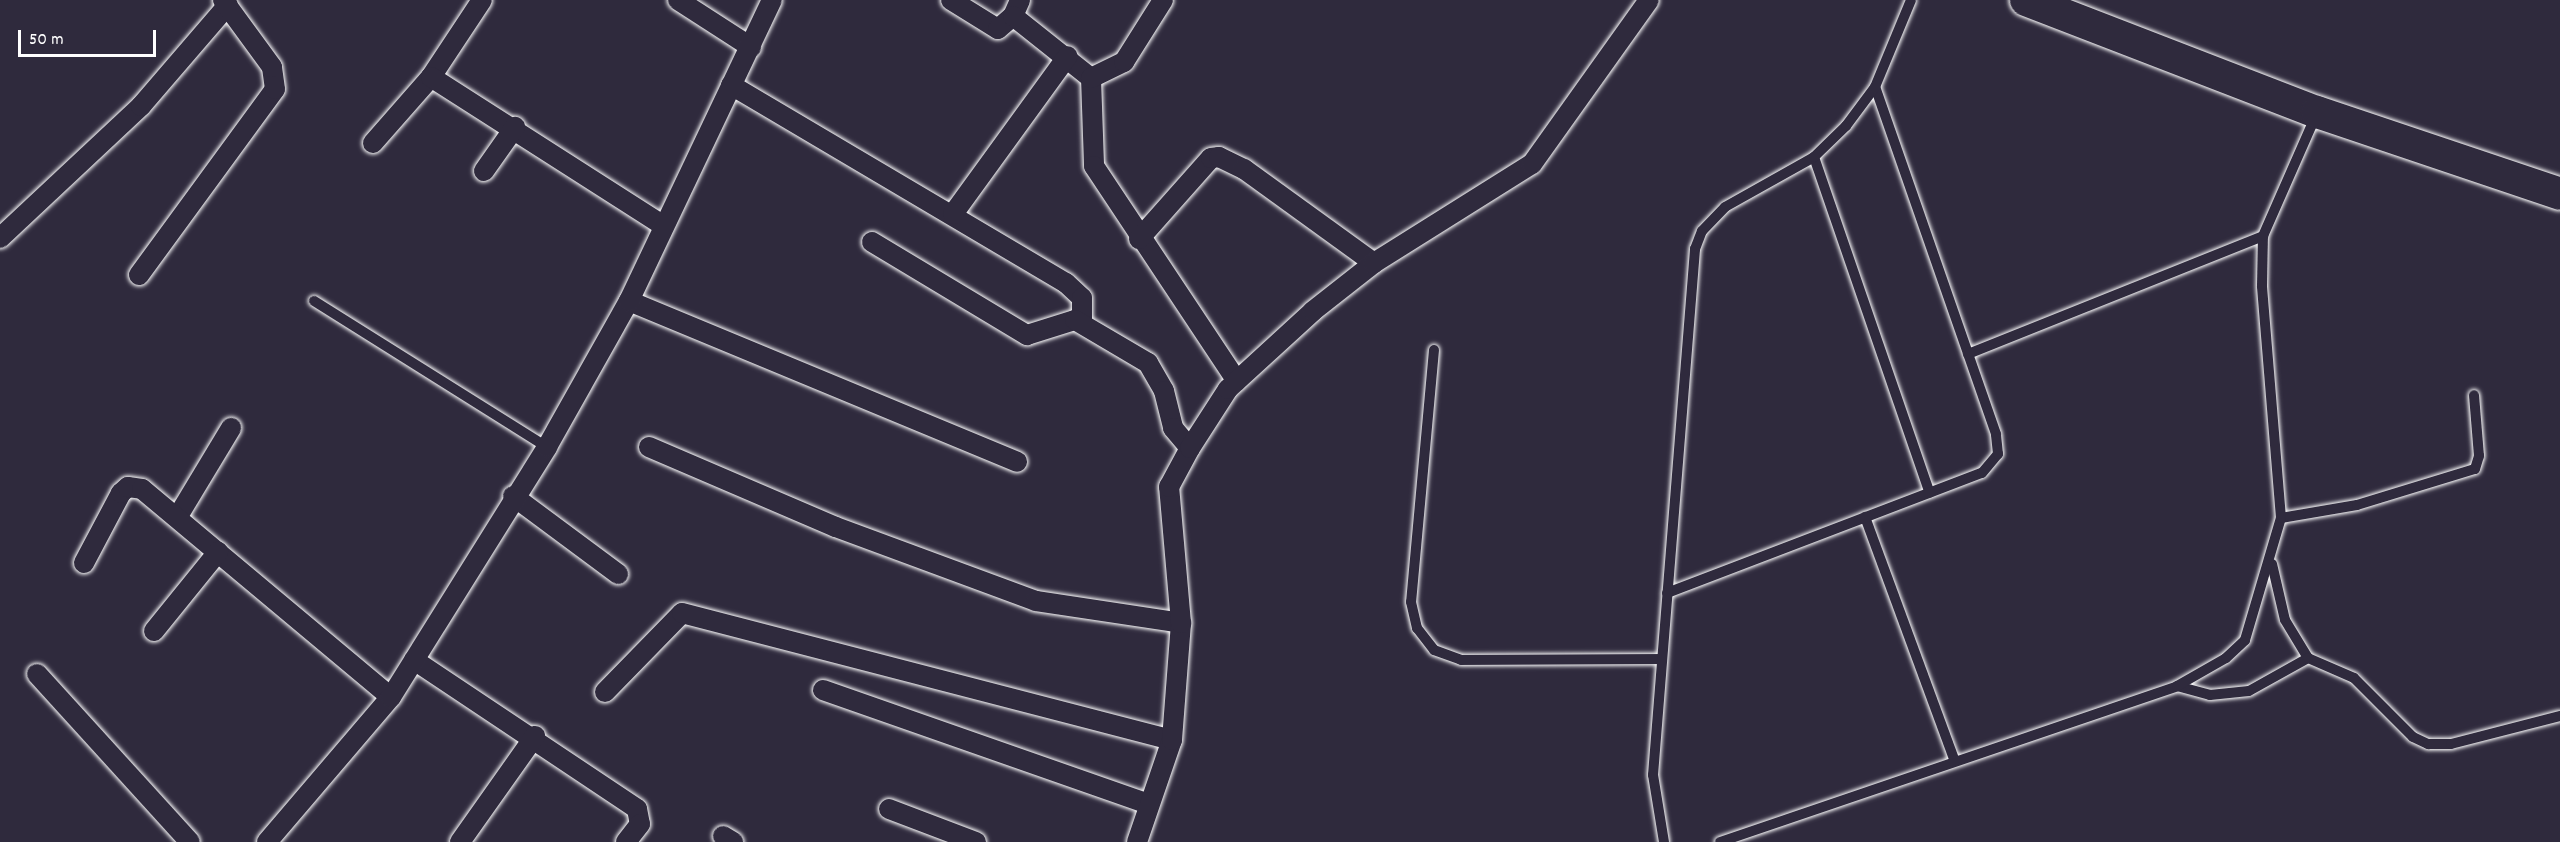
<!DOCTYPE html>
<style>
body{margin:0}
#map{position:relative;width:2560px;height:842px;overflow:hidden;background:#2f2a3d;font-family:Dekko,sans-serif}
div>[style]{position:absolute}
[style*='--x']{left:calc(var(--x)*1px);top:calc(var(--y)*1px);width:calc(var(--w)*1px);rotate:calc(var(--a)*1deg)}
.roads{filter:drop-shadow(0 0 2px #fff) drop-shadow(0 0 2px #fff)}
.service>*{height:10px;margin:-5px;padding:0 5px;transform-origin:5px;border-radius:5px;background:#2f2a3d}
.minor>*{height:20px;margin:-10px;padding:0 10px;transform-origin:10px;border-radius:10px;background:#2f2a3d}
.primary>*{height:32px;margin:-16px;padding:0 16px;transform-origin:16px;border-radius:16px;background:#2f2a3d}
span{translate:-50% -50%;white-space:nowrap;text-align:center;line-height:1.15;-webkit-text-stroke:4.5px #2f2a3d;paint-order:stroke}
.scale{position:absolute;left:18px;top:30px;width:138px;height:27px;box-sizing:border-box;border:3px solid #fff;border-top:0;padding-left:8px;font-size:18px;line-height:21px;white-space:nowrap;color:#fff;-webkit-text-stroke:4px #2f2a3d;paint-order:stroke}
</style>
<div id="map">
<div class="roads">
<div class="service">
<div style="--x:1814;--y:157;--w:355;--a:71"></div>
<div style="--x:314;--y:301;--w:275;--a:32.1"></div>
<div style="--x:1434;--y:350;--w:253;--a:95.2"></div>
<div style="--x:1411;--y:602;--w:27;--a:77"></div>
<div style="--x:1417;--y:628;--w:28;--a:52"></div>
<div style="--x:1434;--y:650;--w:29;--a:20"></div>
<div style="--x:1461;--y:660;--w:199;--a:-0.3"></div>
<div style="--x:1968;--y:354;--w:318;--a:-21.8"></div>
<div style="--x:1865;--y:517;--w:260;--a:69.8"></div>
<div style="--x:2281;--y:518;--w:77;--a:-9.7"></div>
<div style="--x:2357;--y:505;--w:123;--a:-17"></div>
<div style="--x:2475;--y:469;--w:14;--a:-73"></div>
<div style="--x:2479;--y:456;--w:61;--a:-94.7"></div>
<div style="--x:2272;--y:564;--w:57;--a:76.9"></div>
<div style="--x:2285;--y:620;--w:44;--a:58.8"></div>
<div style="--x:1667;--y:593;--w:337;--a:-20.9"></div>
<div style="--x:1982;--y:473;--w:25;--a:-50"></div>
<div style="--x:1998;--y:454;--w:20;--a:-96"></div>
<div style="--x:1996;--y:434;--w:367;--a:-109.2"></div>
<div style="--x:2177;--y:686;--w:34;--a:15"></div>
<div style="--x:2210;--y:695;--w:39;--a:-6"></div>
<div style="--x:2249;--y:691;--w:68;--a:-29.2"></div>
<div style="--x:2308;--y:658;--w:50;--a:23.5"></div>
<div style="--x:2354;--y:678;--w:83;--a:45"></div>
<div style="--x:2413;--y:737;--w:17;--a:25"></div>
<div style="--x:2428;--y:744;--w:23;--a:0"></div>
<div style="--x:2451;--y:744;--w:113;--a:-14.4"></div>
<div style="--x:1664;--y:842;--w:68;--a:-99.3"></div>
<div style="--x:1653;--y:775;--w:528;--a:-85.43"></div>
<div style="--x:1695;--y:249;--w:19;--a:-69"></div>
<div style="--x:1702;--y:231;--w:33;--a:-46"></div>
<div style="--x:1725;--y:207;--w:102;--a:-29.3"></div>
<div style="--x:1814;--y:157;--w:45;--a:-44.1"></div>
<div style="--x:1846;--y:126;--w:49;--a:-53.4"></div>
<div style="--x:1875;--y:87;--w:94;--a:-67.5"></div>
<div style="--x:1720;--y:842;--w:483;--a:-18.8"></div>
<div style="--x:2177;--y:686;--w:56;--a:-29.7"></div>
<div style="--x:2226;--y:658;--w:26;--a:-43"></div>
<div style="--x:2245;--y:640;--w:127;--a:-73.6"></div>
<div style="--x:2281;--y:518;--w:233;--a:-94.7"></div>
<div style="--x:2262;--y:286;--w:50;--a:-88.9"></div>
<div style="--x:2263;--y:236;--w:132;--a:-66.3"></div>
</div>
<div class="minor">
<div style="--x:678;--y:0;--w:87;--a:32.8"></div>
<div style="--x:951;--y:0;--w:55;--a:31.7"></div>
<div style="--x:998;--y:29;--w:20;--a:-41"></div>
<div style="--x:1013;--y:16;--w:17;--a:-66"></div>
<div style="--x:1013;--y:16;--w:100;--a:38.5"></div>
<div style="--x:1091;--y:78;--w:88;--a:88"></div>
<div style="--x:1094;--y:166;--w:258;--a:56.4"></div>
<div style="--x:431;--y:77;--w:92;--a:-56.5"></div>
<div style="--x:1091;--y:78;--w:37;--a:-26"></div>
<div style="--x:1124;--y:62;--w:73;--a:-57.8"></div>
<div style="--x:731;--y:85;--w:389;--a:30.6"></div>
<div style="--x:1066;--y:283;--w:22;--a:43"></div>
<div style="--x:1082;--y:298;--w:25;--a:90"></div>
<div style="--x:373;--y:143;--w:88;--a:-48.7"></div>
<div style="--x:431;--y:77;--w:274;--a:32.6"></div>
<div style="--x:484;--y:171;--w:54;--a:-54.8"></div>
<div style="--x:953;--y:214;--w:195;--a:-54"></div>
<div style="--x:0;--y:238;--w:193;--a:-43.1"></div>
<div style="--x:141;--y:106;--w:133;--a:-49.3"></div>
<div style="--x:1139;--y:239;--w:108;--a:-48.4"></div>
<div style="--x:1211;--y:158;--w:8;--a:-7"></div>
<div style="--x:1219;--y:157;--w:28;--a:26"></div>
<div style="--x:1244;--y:169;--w:160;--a:35.9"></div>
<div style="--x:872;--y:242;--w:181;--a:31"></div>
<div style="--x:1027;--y:335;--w:50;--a:-17.4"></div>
<div style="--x:1075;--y:320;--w:85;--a:30.5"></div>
<div style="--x:1148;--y:363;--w:32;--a:60"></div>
<div style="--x:1164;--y:391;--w:38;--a:76"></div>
<div style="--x:1173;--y:428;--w:26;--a:50"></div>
<div style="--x:139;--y:275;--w:230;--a:-53.8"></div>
<div style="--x:275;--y:89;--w:22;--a:-98"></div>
<div style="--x:272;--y:67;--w:83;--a:-126.2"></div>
<div style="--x:629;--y:301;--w:420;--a:22.5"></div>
<div style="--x:649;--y:447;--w:203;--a:23.2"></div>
<div style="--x:836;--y:527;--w:213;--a:20.3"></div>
<div style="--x:1036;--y:601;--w:147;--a:8.6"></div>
<div style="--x:513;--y:496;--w:131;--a:36.6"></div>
<div style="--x:178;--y:516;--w:103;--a:-58.9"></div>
<div style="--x:84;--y:563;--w:79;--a:-62.1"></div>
<div style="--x:121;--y:493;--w:9;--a:-41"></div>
<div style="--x:128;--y:487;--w:14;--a:8"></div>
<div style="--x:142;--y:489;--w:324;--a:39.9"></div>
<div style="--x:154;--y:631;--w:102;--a:-51"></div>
<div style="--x:414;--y:660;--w:268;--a:33.7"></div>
<div style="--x:637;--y:809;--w:15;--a:79"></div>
<div style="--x:640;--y:824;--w:23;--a:128"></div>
<div style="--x:37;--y:674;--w:227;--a:47.7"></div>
<div style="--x:823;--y:690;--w:345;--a:19.3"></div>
<div style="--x:605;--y:692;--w:110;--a:-45.7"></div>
<div style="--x:682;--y:613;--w:506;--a:14.53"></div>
<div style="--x:889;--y:809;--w:93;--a:20.8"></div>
<div style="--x:723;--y:836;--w:12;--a:31"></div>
<div style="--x:267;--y:842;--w:191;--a:-49.5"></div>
<div style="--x:391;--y:697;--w:295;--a:-58"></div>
<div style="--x:547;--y:447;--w:167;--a:-60.7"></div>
<div style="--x:629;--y:301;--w:333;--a:-64.6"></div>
<div style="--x:460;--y:842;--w:130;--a:-54.7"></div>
<div style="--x:1137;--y:842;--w:108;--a:-71.1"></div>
<div style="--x:1172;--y:740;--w:117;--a:-85.6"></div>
<div style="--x:1181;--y:623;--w:137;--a:-95"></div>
<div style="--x:1169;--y:487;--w:44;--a:-61.7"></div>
<div style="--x:1190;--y:448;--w:70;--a:-57.2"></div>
<div style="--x:1228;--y:389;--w:115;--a:-42.5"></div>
<div style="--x:1313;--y:311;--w:78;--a:-38.2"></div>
<div style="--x:1374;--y:263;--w:186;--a:-32.1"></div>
<div style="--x:1532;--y:164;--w:201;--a:-54.5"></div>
</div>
<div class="primary">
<div style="--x:2026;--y:0;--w:312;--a:21.1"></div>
<div style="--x:2317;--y:112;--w:256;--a:18.6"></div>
</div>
</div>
<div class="scale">50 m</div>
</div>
